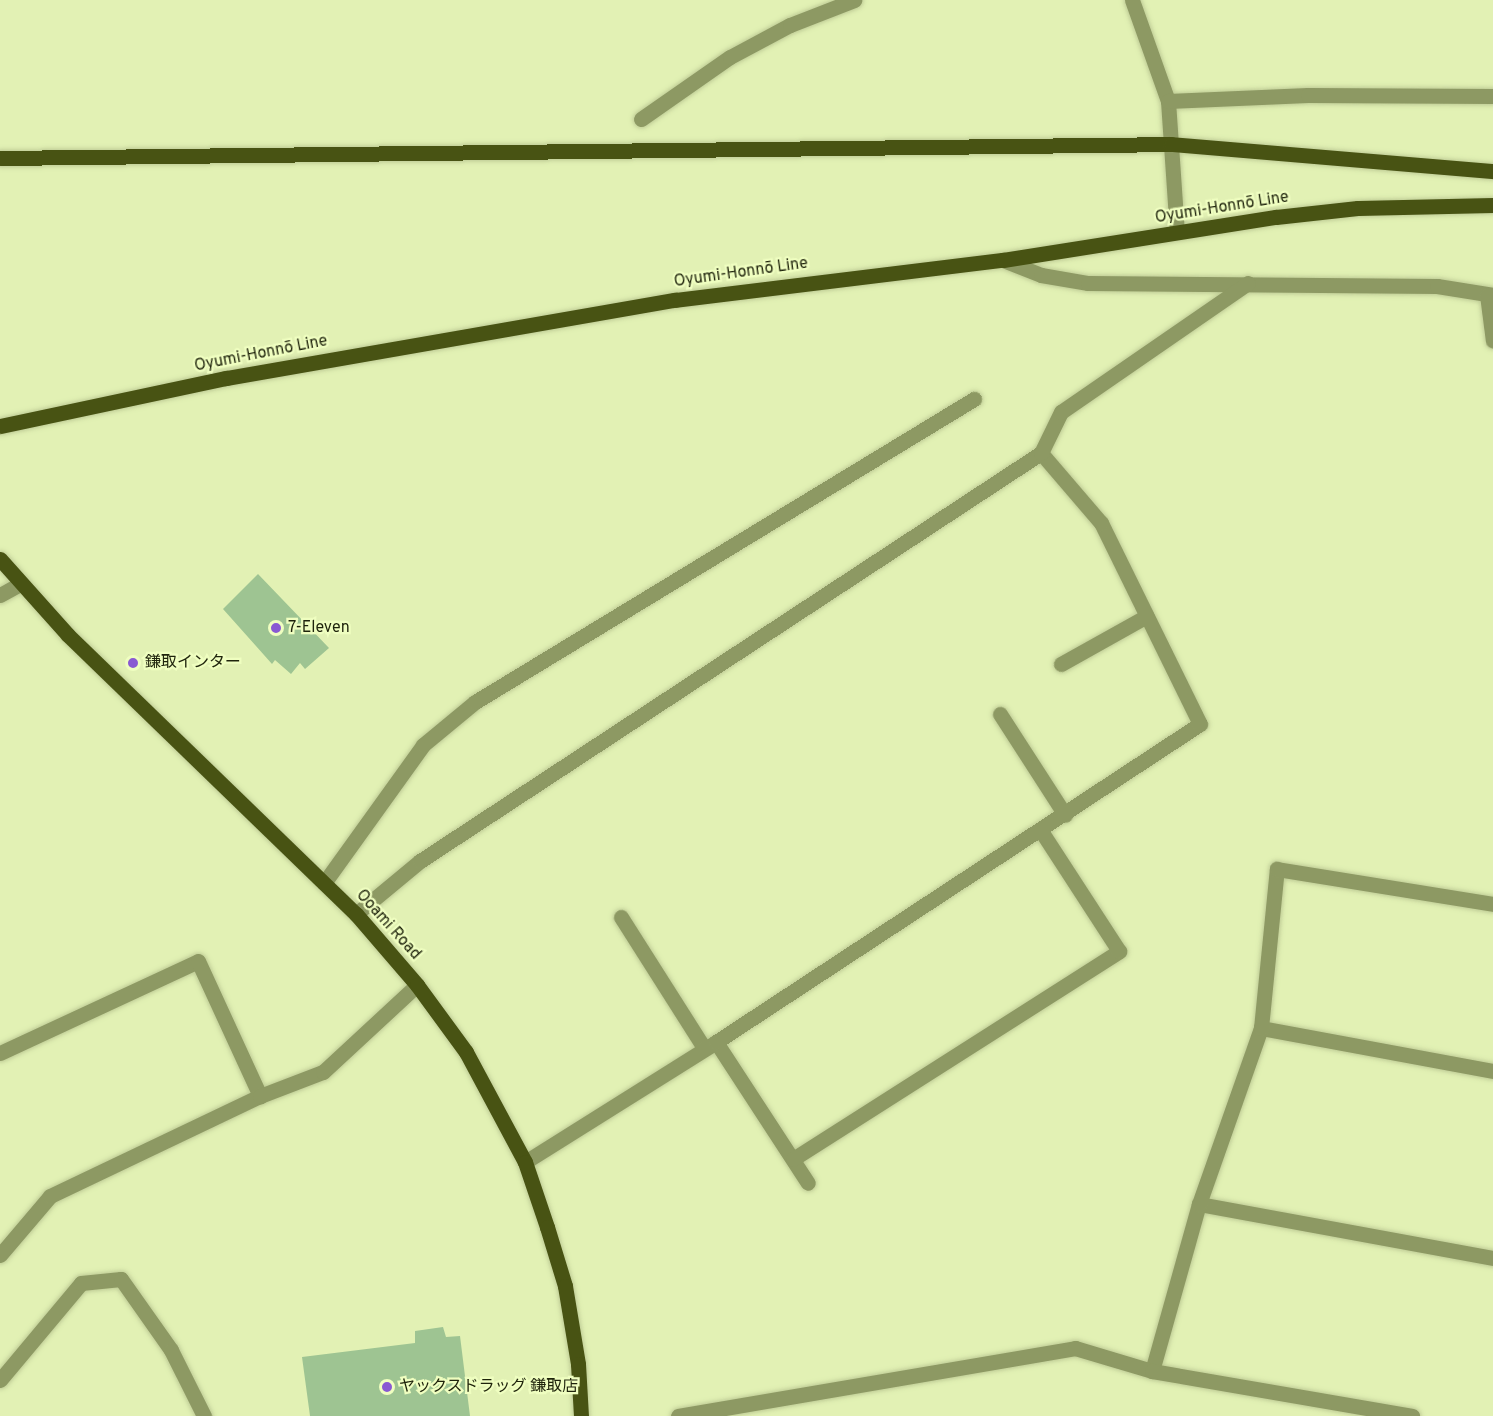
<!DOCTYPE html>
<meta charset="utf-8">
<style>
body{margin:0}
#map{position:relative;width:1493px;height:1416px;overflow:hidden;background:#e2f1b4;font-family:Overpass,"Noto Sans JP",sans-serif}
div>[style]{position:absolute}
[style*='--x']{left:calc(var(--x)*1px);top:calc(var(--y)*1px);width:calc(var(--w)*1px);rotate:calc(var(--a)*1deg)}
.building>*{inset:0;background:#9ec492}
.roads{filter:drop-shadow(0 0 2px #bfcc96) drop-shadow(0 0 2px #bfcc96)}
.lane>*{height:15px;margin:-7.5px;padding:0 7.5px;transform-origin:7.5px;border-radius:7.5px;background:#8d9963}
.street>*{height:15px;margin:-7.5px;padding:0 7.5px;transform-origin:7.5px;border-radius:7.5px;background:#8d9963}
.primary>*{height:15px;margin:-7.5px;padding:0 7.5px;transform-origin:7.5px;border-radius:7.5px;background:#485313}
.dots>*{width:16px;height:16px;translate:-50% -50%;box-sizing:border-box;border:3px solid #effec0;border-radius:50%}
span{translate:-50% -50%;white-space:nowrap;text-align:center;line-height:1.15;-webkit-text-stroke:4.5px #effec0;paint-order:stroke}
.street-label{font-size:16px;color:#1e230b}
.poi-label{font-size:16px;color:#1e230b}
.left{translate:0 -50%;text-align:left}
</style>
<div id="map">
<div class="building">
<div style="clip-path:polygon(258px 574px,329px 648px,305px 669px,300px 663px,291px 674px,275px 660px,272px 664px,223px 609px)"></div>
<div style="clip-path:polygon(443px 1327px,446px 1337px,460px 1336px,470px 1416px,310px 1416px,302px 1357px,415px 1343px,415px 1331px)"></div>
</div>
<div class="roads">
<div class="lane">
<div style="--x:1061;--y:664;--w:98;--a:-29.2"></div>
<div style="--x:1000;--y:714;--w:120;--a:57.2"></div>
<div style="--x:324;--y:883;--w:170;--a:-54.3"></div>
<div style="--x:423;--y:745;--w:67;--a:-39.6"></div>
<div style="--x:475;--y:702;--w:584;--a:-31.27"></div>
<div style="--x:621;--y:917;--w:155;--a:57.6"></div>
<div style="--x:716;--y:1042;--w:168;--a:56.9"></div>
<div style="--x:793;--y:1159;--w:387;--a:-32.5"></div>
<div style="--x:1119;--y:951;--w:143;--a:-123"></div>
<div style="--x:525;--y:1162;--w:226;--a:-32.1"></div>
<div style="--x:716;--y:1042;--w:579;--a:-33.31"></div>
<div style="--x:1200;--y:724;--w:224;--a:-116.2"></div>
<div style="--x:1101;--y:523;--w:92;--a:-130.6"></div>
</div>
<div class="street">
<div style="--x:1132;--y:0;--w:107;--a:70.4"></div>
<div style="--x:1168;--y:101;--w:131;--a:86.1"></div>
<div style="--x:1168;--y:101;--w:140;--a:-2.5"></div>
<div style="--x:1308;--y:95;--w:185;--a:0.3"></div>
<div style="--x:641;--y:119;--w:108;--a:-34.9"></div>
<div style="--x:730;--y:57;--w:68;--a:-28.1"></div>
<div style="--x:790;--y:25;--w:69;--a:-21.3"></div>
<div style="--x:1003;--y:260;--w:41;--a:21.5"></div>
<div style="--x:1041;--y:275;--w:48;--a:9.7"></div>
<div style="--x:1088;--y:283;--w:349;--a:0.5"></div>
<div style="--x:1437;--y:286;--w:57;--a:9.1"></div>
<div style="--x:1487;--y:295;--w:46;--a:82.6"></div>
<div style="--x:0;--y:595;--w:23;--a:-29"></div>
<div style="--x:356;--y:914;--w:83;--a:-39.6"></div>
<div style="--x:420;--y:861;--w:743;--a:-33.31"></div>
<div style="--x:1041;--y:453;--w:46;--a:-64"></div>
<div style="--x:1061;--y:412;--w:227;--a:-34.6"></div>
<div style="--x:1261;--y:1028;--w:236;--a:10.5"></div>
<div style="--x:0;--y:1053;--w:218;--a:-24.9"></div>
<div style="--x:198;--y:961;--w:149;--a:65.3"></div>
<div style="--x:1199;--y:1204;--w:299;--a:10.4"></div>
<div style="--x:0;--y:1255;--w:77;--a:-49.7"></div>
<div style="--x:50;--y:1196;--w:233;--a:-25.5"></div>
<div style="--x:260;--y:1096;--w:67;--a:-20.9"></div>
<div style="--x:323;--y:1072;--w:128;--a:-42.8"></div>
<div style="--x:1152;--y:1371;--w:173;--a:-74.3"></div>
<div style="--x:1199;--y:1204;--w:187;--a:-70.6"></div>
<div style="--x:1261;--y:1028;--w:160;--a:-84.3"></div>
<div style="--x:1277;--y:869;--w:219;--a:9.2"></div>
<div style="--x:0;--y:1380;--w:126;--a:-50.1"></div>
<div style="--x:81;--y:1283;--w:40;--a:-5.7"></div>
<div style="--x:121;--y:1279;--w:87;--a:54.8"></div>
<div style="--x:171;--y:1350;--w:74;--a:63.4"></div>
<div style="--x:678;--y:1416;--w:403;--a:-9.7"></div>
<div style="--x:1075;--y:1348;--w:80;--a:16.6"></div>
<div style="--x:1152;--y:1371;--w:264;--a:9.8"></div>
</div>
<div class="primary">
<div style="--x:0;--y:158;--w:1171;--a:-0.68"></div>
<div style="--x:1171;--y:144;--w:323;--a:4.8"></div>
<div style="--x:0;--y:426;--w:231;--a:-12"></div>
<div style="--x:226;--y:378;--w:456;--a:-9.9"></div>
<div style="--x:675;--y:300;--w:330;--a:-7"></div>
<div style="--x:1003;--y:260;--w:276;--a:-9"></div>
<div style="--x:1276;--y:217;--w:82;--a:-6.3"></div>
<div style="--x:1358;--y:208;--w:135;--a:-1.3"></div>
<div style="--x:0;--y:559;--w:102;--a:48.2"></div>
<div style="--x:68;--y:635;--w:401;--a:44.1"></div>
<div style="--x:356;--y:914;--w:94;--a:49.3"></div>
<div style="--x:417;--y:985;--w:83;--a:53.8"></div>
<div style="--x:466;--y:1052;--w:125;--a:61.8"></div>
<div style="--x:525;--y:1162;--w:69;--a:71.3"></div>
<div style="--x:547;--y:1227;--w:62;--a:73"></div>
<div style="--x:565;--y:1286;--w:79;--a:80.5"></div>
<div style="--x:578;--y:1364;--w:52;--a:86.7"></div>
</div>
</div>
<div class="dots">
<div style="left:276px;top:628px;background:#8959d2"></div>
<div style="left:133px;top:663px;background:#8959d2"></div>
<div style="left:387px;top:1387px;background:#8959d2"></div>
</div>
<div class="street-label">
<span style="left:1222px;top:208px;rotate:-9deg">Oyumi-Honnō Line</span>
<span style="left:741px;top:273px;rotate:-8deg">Oyumi-Honnō Line</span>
<span style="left:261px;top:354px;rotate:-11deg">Oyumi-Honnō Line</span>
<span style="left:388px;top:925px;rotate:48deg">Ooami Road</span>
</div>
<div class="poi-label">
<span class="left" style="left:288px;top:628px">7-Eleven</span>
<span class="left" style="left:145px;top:663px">鎌取インター</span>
<span class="left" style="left:399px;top:1387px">ヤックスドラッグ 鎌取店</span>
</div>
</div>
